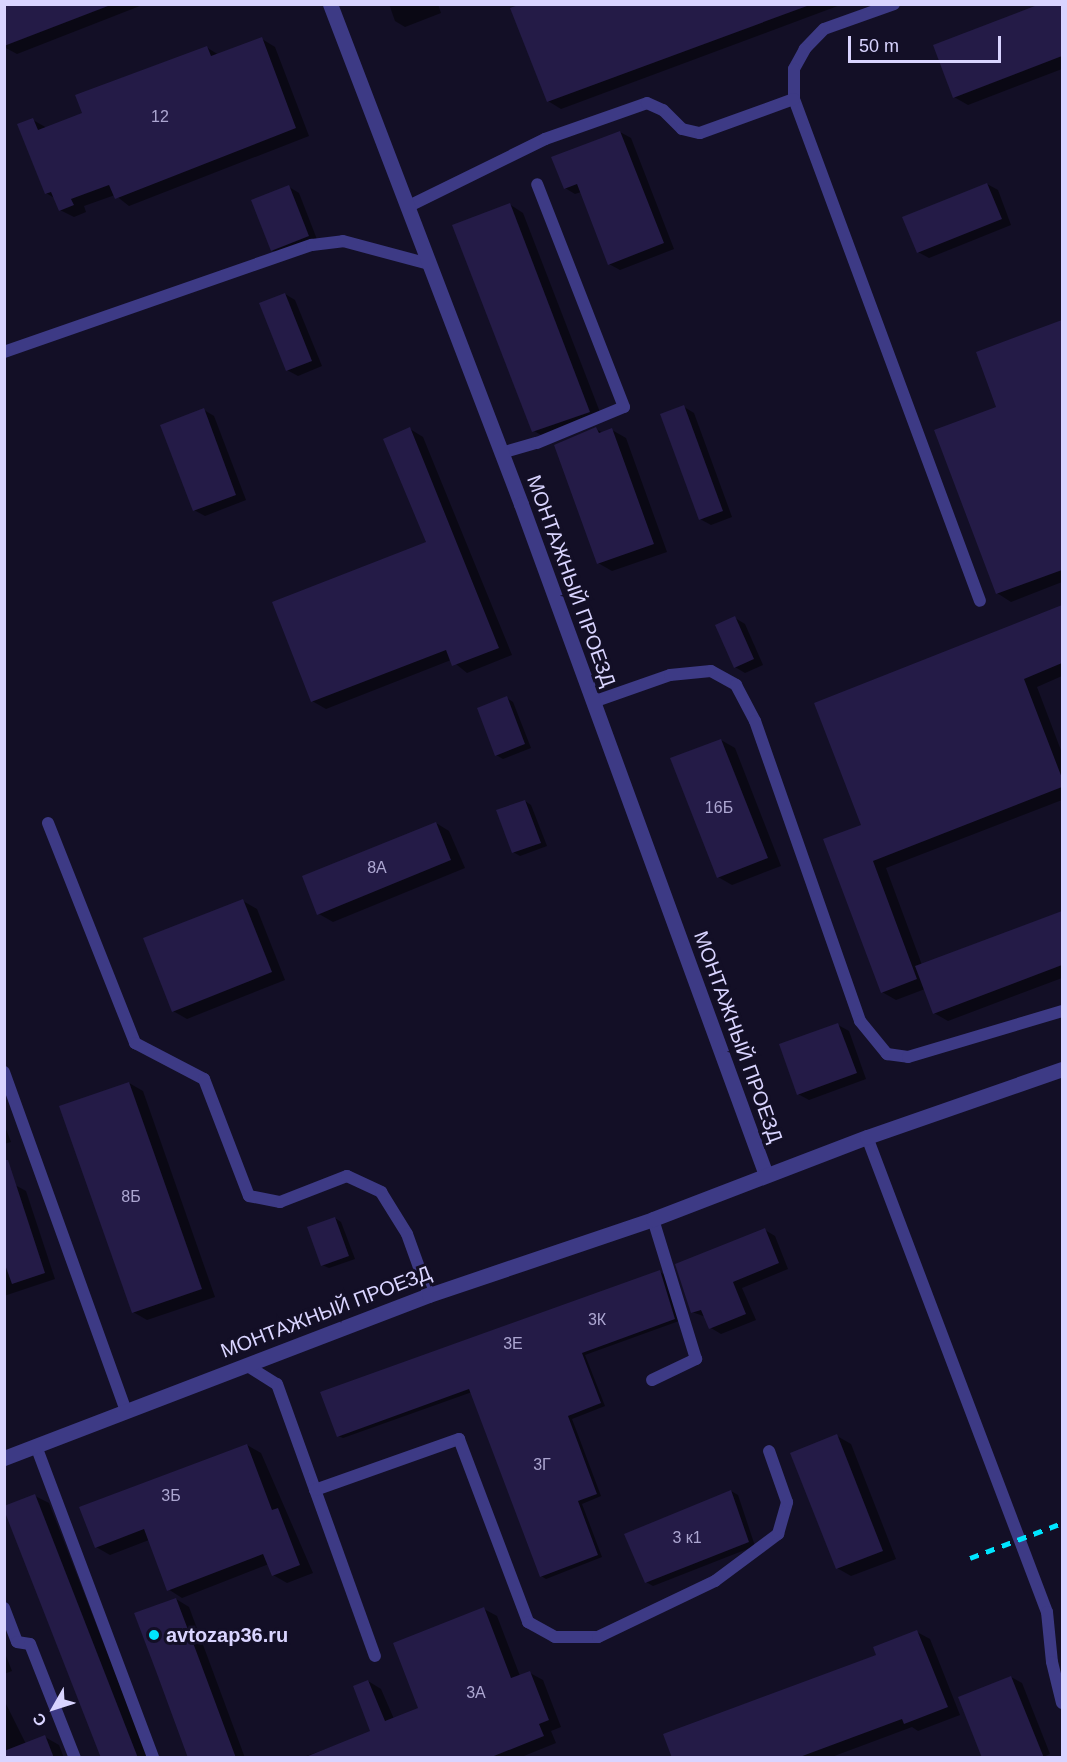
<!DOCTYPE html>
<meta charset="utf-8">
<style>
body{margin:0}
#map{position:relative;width:1067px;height:1762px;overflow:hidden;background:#130f26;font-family:Helvetica,sans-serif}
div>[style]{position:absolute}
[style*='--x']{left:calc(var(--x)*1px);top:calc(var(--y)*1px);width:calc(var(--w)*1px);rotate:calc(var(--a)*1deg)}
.shadow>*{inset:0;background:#0007}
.building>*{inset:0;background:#241b47}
.service>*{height:12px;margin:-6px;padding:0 6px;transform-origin:6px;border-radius:6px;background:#3d3a85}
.minor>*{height:15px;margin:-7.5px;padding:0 7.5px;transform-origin:7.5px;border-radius:7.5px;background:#3d3a85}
.rail>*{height:4.5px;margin-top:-2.25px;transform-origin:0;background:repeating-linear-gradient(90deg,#00e5ff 0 9px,transparent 0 17px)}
.dots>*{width:16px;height:16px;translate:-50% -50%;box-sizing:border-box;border:3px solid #130f26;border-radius:50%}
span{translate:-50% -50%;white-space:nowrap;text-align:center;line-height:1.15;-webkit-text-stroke:6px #130f26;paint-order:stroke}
.number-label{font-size:16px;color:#aca6d1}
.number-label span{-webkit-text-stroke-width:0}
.street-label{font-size:20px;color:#d9d4ff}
.poi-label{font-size:20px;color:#d9d4ff;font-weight:700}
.left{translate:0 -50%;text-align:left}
.frame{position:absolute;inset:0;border:6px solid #d9d4ff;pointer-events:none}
.north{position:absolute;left:24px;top:1678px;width:60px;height:60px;-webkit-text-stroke:4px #130f26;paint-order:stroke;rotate:231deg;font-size:16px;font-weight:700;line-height:24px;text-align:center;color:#d9d4ff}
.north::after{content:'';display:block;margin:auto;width:21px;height:27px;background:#d9d4ff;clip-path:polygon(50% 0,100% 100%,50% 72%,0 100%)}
.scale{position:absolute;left:848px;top:36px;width:153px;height:27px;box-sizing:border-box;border:3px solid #d9d4ff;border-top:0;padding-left:8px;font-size:18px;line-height:21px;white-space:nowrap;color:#d9d4ff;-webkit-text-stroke:4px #130f26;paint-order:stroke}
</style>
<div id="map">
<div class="shadow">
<div style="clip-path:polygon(4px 4px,145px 4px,17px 54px,4px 47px)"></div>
<div style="clip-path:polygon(389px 4px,438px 4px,441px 13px,405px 27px,395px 21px)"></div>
<div style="clip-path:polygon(525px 4px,843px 4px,561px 109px,548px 101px)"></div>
<div style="clip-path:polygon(1044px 4px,1062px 4px,1062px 69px,968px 105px,954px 97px)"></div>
<div style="clip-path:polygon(262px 39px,275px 47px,309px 136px,129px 206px,115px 195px,84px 206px,86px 212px,74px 217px,60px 210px,56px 199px,46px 193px,33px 120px,47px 128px,84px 114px,206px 47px,219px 55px)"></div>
<div style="clip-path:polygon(620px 132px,631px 138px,674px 249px,620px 270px,609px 264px,581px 192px,575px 194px,565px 188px)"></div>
<div style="clip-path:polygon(987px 184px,998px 190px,1011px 225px,929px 258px,918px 252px)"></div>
<div style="clip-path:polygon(289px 187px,299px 193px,318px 242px,282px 256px,272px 250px)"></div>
<div style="clip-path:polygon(509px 204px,523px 213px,603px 420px,548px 439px,534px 431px)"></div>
<div style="clip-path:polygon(285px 294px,295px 300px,322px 366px,298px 376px,287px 370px)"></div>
<div style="clip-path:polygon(1062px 322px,1062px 582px,1011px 602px,997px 593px,998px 408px,978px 353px)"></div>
<div style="clip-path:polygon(684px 407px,694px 413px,732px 517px,711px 525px,700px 519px)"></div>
<div style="clip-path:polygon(204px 410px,214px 416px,246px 500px,205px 516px,194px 510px)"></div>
<div style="clip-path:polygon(410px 429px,423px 437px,512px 655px,467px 673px,451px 660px,326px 709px,312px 701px,428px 542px)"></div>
<div style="clip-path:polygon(596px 429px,603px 433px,612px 430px,626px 438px,667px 552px,612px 571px,598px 563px)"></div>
<div style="clip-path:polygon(1062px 606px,1062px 676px,1037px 687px,1062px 753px,1062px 800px,886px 868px,922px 965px,1062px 912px,1062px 978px,948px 1021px,934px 1013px,925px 989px,896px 1000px,882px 992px,863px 825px,816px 704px)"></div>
<div style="clip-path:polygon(735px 618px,745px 624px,763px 665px,745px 673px,735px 667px)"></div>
<div style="clip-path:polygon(507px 698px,513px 702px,531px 748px,503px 759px,496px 755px)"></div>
<div style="clip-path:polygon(721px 740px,735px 748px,781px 866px,732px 885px,718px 877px)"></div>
<div style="clip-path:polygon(525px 801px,531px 805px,547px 846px,520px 856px,513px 852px)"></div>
<div style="clip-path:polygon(436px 823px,449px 831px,465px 868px,333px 922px,319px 914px)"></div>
<div style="clip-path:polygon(243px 901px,257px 909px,285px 980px,187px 1019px,173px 1011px)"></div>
<div style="clip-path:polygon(838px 1025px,849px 1031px,866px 1079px,809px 1100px,798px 1094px)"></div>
<div style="clip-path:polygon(129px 1083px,143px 1091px,215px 1297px,147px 1320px,133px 1312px)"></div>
<div style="clip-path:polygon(4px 1124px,11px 1142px,4px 1144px)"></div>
<div style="clip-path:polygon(15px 1185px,26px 1191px,55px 1279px,4px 1296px,4px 1188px)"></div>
<div style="clip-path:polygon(335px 1218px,341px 1222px,355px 1259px,329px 1268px,322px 1265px)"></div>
<div style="clip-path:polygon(765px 1230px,775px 1236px,788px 1269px,742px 1288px,756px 1320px,721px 1334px,711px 1328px,706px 1317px,692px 1312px)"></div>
<div style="clip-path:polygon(660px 1272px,665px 1275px,679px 1321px,585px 1355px,605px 1406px,572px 1419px,601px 1496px,582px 1504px,602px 1557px,546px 1579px,541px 1576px,472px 1392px,343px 1438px,338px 1436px)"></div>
<div style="clip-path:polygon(837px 1436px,851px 1444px,896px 1559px,851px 1576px,837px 1568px)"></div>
<div style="clip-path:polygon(247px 1445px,261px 1453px,313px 1573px,287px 1583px,273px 1575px,269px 1564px,182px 1598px,168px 1589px,149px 1540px,110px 1555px,96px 1547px)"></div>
<div style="clip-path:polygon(731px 1491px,738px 1495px,755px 1546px,653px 1586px,646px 1582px)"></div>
<div style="clip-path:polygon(35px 1496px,49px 1503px,148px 1758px,103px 1758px)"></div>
<div style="clip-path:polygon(176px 1599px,189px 1607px,245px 1758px,190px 1758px)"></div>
<div style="clip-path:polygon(484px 1609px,497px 1616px,520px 1676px,530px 1673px,543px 1680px,561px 1727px,551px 1731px,556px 1743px,519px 1758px,301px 1758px,372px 1732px,368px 1681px,381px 1689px,394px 1719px,420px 1709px)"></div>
<div style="clip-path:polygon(917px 1632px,930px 1639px,960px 1715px,918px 1731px,912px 1727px,829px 1758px,673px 1758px,878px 1656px)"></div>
<div style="clip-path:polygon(4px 1651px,12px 1671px,4px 1674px)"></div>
<div style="clip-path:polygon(1011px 1677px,1022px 1683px,1050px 1754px,1041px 1758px)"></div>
<div style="clip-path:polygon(4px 1700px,26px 1744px,45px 1737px,59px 1745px,64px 1758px,4px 1758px)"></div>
</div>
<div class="building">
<div style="clip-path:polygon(4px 4px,108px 4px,108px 6px,4px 46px)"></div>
<div style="clip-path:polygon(521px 4px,806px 4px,807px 6px,547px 102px,510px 8px)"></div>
<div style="clip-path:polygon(1040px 4px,1062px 4px,1062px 56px,953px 98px,933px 45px)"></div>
<div style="clip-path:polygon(262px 37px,296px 128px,115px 199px,109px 185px,71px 199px,74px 205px,59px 211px,51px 192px,45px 194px,17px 124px,33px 118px,38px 130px,82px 113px,75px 95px,207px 46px,211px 56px)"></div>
<div style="clip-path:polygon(620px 131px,664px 243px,608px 265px,577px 184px,564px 189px,551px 157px)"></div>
<div style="clip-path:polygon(987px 183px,1002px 219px,917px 253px,902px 217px)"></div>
<div style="clip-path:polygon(289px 185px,309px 236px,271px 251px,251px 200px)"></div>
<div style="clip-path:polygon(510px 203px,590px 412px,532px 432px,452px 225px)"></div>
<div style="clip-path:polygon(285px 293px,312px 361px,286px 371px,259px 303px)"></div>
<div style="clip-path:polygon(1062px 320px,1062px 570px,996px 594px,934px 430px,996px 407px,976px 352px)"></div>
<div style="clip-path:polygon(684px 405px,723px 511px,699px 520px,660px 414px)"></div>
<div style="clip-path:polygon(204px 408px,236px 495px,193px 511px,160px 425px)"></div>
<div style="clip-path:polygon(410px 427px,499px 648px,452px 666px,446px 650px,311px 702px,272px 602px,426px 542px,383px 439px)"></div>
<div style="clip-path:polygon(596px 427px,599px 433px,612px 428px,654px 544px,597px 564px,554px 445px)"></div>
<div style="clip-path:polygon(1062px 605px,1062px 663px,1024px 679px,1062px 778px,1062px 787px,873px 861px,917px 979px,881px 993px,823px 839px,861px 825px,814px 703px)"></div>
<div style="clip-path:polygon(735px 616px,754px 659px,734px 668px,715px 625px)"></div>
<div style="clip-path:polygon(507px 696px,525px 744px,495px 756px,477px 708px)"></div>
<div style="clip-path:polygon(721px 739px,768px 858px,717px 878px,670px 758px)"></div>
<div style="clip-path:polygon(525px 800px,541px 843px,512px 853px,496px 810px)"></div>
<div style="clip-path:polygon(436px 822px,451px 860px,317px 915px,302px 876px)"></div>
<div style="clip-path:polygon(243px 899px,272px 972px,172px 1012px,143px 938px)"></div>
<div style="clip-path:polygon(1062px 911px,1062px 965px,933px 1014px,915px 966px)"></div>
<div style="clip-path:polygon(838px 1023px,857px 1073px,797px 1095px,779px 1044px)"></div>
<div style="clip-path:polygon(129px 1082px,202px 1289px,132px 1313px,59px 1106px)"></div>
<div style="clip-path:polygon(4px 1160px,8px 1160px,45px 1273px,12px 1284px,4px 1262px)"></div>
<div style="clip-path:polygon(335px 1217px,349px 1256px,321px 1266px,307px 1227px)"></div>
<div style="clip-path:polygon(765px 1228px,779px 1263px,733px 1282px,746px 1314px,709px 1329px,701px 1310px,691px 1313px,675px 1264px)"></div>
<div style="clip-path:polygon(660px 1270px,675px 1319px,582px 1353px,601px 1403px,568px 1416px,597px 1494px,578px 1501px,598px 1555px,540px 1577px,469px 1389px,337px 1437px,320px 1392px)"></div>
<div style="clip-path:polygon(837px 1434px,883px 1551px,836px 1569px,790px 1453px)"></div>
<div style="clip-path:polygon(247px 1444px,272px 1510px,278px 1508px,300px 1565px,272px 1576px,263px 1554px,167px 1591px,144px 1529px,95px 1548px,79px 1507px)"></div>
<div style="clip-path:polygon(731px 1490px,749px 1542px,645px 1583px,624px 1534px)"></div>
<div style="clip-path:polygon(35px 1494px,138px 1758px,101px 1758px,4px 1510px,4px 1506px)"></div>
<div style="clip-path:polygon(176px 1598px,198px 1656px,236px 1758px,188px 1758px,156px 1671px,134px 1613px)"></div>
<div style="clip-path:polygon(484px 1607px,511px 1678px,530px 1671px,549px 1720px,539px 1724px,544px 1736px,489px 1758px,303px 1758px,370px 1731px,353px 1686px,368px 1680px,385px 1721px,418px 1708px,393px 1643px)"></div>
<div style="clip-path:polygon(917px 1630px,948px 1707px,904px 1724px,902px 1719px,797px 1758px,672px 1758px,663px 1734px,876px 1655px,873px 1647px)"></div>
<div style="clip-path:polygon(1011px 1676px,1044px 1758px,982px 1758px,958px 1697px)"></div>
<div style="clip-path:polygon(45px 1735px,54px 1758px,4px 1758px,4px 1751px)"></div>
</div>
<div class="service">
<div style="--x:894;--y:4;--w:74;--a:160.3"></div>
<div style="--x:824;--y:29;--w:28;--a:134"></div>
<div style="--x:805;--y:49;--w:23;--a:119"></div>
<div style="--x:794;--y:69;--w:30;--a:90"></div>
<div style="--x:794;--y:99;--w:535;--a:69.67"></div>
<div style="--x:407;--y:207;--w:154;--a:-26.2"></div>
<div style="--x:545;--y:139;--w:108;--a:-19.4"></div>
<div style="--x:647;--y:103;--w:17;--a:24"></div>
<div style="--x:663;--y:110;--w:27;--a:45"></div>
<div style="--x:682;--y:129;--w:18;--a:13"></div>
<div style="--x:700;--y:133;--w:100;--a:-19.9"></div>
<div style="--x:4;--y:352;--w:326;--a:-19.2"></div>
<div style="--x:312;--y:245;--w:31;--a:-7"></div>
<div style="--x:343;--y:241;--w:89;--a:15"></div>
<div style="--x:501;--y:453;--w:37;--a:-16"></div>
<div style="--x:537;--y:443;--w:94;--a:-22.5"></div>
<div style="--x:624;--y:407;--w:239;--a:-111.3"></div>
<div style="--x:593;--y:702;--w:82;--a:-19.3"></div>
<div style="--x:670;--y:675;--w:41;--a:-5.6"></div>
<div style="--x:711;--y:671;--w:29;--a:29"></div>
<div style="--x:736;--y:685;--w:41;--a:62.2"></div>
<div style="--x:755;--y:721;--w:318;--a:70.7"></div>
<div style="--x:860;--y:1021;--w:43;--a:50.7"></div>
<div style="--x:887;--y:1054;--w:21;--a:8"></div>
<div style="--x:908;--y:1057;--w:161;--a:-16.6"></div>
<div style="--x:48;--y:823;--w:237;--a:68.4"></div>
<div style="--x:135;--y:1043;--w:78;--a:27.6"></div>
<div style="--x:204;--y:1079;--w:125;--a:69"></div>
<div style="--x:249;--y:1196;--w:32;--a:11"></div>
<div style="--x:280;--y:1202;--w:72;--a:-21.2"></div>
<div style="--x:347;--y:1176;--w:38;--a:25"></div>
<div style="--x:381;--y:1192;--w:49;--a:58.2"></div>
<div style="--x:407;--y:1234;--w:65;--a:70.2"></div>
<div style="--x:4;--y:1072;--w:360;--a:70.2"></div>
<div style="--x:867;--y:1137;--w:508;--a:69.25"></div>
<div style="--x:1047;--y:1612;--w:50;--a:84.3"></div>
<div style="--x:1052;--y:1662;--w:42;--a:76.3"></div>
<div style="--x:246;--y:1365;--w:36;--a:32"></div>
<div style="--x:277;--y:1384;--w:289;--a:70.2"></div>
<div style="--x:652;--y:1380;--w:49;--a:-25.5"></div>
<div style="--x:696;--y:1359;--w:146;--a:-107.1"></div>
<div style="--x:36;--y:1446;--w:333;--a:69.4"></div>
<div style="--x:315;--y:1490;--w:153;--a:-19.5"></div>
<div style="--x:459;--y:1439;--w:196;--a:69.3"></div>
<div style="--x:528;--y:1622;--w:31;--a:29"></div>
<div style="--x:555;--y:1637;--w:43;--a:0"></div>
<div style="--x:598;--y:1637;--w:130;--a:-25.6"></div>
<div style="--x:715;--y:1581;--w:79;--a:-36.7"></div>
<div style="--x:778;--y:1534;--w:33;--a:-74"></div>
<div style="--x:787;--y:1502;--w:54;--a:-109.4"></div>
<div style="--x:4;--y:1608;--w:36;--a:69"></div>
<div style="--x:17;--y:1642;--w:13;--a:9"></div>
<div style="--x:30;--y:1644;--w:123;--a:68.5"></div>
</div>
<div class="minor">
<div style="--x:330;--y:4;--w:535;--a:69.09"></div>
<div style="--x:521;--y:504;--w:714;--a:69.94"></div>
<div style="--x:4;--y:1458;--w:455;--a:-21"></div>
<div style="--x:429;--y:1295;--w:237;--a:-18.7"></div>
<div style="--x:653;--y:1219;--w:229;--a:-21"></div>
<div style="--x:867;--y:1137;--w:207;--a:-19.2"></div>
</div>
<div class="rail">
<div style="--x:970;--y:1558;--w:98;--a:-20.8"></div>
</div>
<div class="dots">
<div style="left:154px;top:1635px;background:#00e5ff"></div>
</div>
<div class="number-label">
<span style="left:160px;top:117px">12</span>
<span style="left:719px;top:808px">16Б</span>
<span style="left:377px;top:868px">8А</span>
<span style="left:131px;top:1197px">8Б</span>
<span style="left:597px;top:1320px">3К</span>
<span style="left:513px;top:1344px">3Е</span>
<span style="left:542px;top:1465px">3Г</span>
<span style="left:171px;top:1496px">3Б</span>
<span style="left:687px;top:1538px">3 к1</span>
<span style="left:476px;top:1693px">3А</span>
</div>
<div class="street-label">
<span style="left:571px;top:581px;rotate:70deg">МОНТАЖНЫЙ ПРОЕЗД</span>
<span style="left:738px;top:1037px;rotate:70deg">МОНТАЖНЫЙ ПРОЕЗД</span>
<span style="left:326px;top:1312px;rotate:-21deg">МОНТАЖНЫЙ ПРОЕЗД</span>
</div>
<div class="poi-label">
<span class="left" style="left:166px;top:1635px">avtozap36.ru</span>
</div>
<div class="frame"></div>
<div class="north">С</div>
<div class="scale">50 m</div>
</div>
